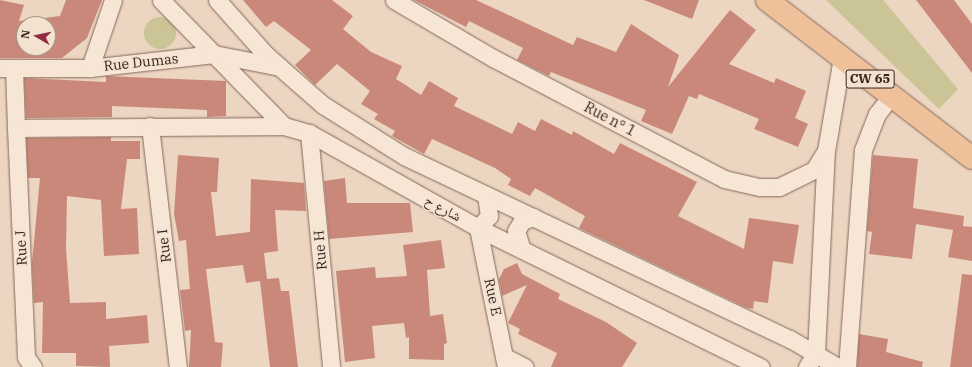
<!DOCTYPE html>
<meta charset="utf-8">
<style>
body{margin:0}
#map{position:relative;width:972px;height:367px;overflow:hidden;background:#ecd6c2;font-family:"IBM Plex Serif","Noto Naskh Arabic",serif}
div>[style]{position:absolute}
[style*='--x']{left:calc(var(--x)*1px);top:calc(var(--y)*1px);width:calc(var(--w)*1px);rotate:calc(var(--a)*1deg)}
.green>*{inset:0;background:#cac496}
.round{border-radius:50%}
.building>*{inset:0;background:#c98879}
.roads{filter:drop-shadow(0 0 1px #85675a) drop-shadow(0 0 1px #85675a)}
.street>*{height:17px;margin:-8.5px;padding:0 8.5px;transform-origin:8.5px;border-radius:8.5px;background:#f7e5d5}
.primary>*{height:22px;margin:-11px;padding:0 11px;transform-origin:11px;border-radius:11px;background:#efc19b}
span{translate:-50% -50%;white-space:nowrap;text-align:center;line-height:1.15;-webkit-text-stroke:3px #f4e2d1;paint-order:stroke}
.shield-label span{padding:1px 3px;background:#f4e2d1;border:1px solid;border-radius:3px;-webkit-text-stroke-width:0}
.shield-label{font-size:13px;color:#36241e;font-weight:700}
.street-label{font-size:14px;color:#36241e}
.north{position:absolute;left:16px;top:16px;width:40px;height:40px;box-sizing:border-box;background:#f4e2d1;border:1px solid #a89689;border-radius:50%;rotate:279deg;font-size:11px;font-weight:700;line-height:16px;text-align:center;color:#36241e}
.north::after{content:'';display:block;margin:auto;width:14px;height:18px;background:#922c45;clip-path:polygon(50% 0,100% 100%,50% 72%,0 100%)}
</style>
<div id="map">
<div class="green">
<div style="clip-path:polygon(826px 0,883px 0,958px 89px,939px 109px)"></div>
<div class="round" style="left:144px;top:17px;width:32px;height:32px"></div>
</div>
<div class="building">
<div style="clip-path:polygon(evenodd,0 0,24px 5px,19px 21px,60px 16px,66px 0,102px 0,87px 38px,62px 58px,0 58px,0 0,24px 24px,48px 24px,48px 48px,24px 48px,24px 24px)"></div>
<div style="clip-path:polygon(243px 0,332px 0,353px 16px,343px 29px,371px 52px,402px 66px,396px 79px,421px 95px,429px 81px,458px 98px,454px 106px,512px 134px,518px 122px,535px 131px,541px 119px,572px 135px,573px 131px,614px 154px,620px 143px,697px 182px,678px 216px,744px 249px,749px 218px,799px 225px,793px 264px,773px 261px,768px 303px,754px 301px,753px 309px,747px 308px,579px 228px,585px 216px,535px 188px,530px 196px,508px 185px,511px 179px,495px 168px,432px 139px,424px 154px,392px 136px,395px 131px,374px 119px,378px 114px,361px 104px,370px 91px,337px 64px,315px 85px,295px 65px,311px 50px,274px 21px,266px 27px)"></div>
<div style="clip-path:polygon(414px 0,476px 0,573px 45px,577px 37px,616px 52px,631px 24px,679px 55px,668px 87px,730px 10px,756px 30px,729px 64px,774px 83px,776px 78px,806px 91px,795px 118px,808px 124px,798px 147px,754px 129px,759px 119px,699px 94px,697px 99px,689px 96px,672px 134px,641px 121px,646px 110px,551px 72px,549px 76px,517px 60px,523px 48px,469px 21px,466px 27px)"></div>
<div style="clip-path:polygon(644px 0,699px 0,692px 19px)"></div>
<div style="clip-path:polygon(916px 0,954px 0,972px 24px,972px 73px)"></div>
<div style="clip-path:polygon(106px 76px,226px 81px,226px 116px,207px 117px,207px 110px,112px 106px,112px 117px,26px 118px,24px 78px,106px 82px)"></div>
<div style="clip-path:polygon(111px 137px,111px 141px,140px 141px,140px 159px,127px 159px,121px 209px,137px 208px,139px 254px,104px 256px,101px 200px,67px 196px,66px 248px,70px 303px,106px 302px,106px 319px,147px 315px,149px 343px,109px 346px,110px 367px,76px 366px,76px 353px,42px 353px,43px 302px,34px 303px,32px 263px,40px 178px,28px 178px,26px 138px)"></div>
<div style="clip-path:polygon(178px 155px,219px 158px,217px 192px,211px 192px,216px 236px,250px 232px,251px 179px,304px 183px,306px 211px,275px 210px,278px 251px,264px 253px,267px 279px,279px 278px,281px 291px,289px 291px,298px 367px,270px 367px,260px 281px,246px 283px,243px 265px,206px 269px,215px 342px,223px 343px,221px 367px,189px 367px,191px 330px,185px 331px,180px 290px,190px 289px,186px 240px,179px 241px,174px 214px)"></div>
<div style="clip-path:polygon(873px 155px,918px 159px,913px 208px,964px 216px,963px 226px,972px 227px,972px 261px,948px 257px,953px 230px,916px 224px,912px 259px,869px 254px,872px 232px,867px 231px)"></div>
<div style="clip-path:polygon(345px 178px,347px 203px,410px 203px,413px 232px,329px 239px,324px 181px)"></div>
<div style="clip-path:polygon(441px 240px,445px 268px,427px 270px,430px 316px,443px 314px,447px 343px,444px 344px,444px 360px,409px 359px,409px 337px,406px 338px,404px 323px,372px 326px,375px 358px,345px 362px,336px 271px,375px 267px,376px 278px,407px 276px,403px 245px)"></div>
<div style="clip-path:polygon(517px 263px,522px 274px,560px 294px,558px 299px,606px 322px,637px 343px,622px 367px,551px 367px,557px 353px,518px 334px,520px 329px,508px 323px,527px 285px,502px 296px,499px 279px,504px 269px)"></div>
<div style="clip-path:polygon(962px 274px,972px 275px,972px 367px,950px 367px)"></div>
<div style="clip-path:polygon(859px 334px,888px 339px,886px 352px,923px 362px,922px 367px,857px 367px)"></div>
</div>
<div class="roads">
<div class="street">
<div style="--x:161;--y:0;--w:176;--a:45.7"></div>
<div style="--x:284;--y:126;--w:26;--a:16"></div>
<div style="--x:309;--y:133;--w:194;--a:29.3"></div>
<div style="--x:478;--y:228;--w:315;--a:26.2"></div>
<div style="--x:217;--y:0;--w:74;--a:48.3"></div>
<div style="--x:266;--y:55;--w:76;--a:41.3"></div>
<div style="--x:323;--y:105;--w:96;--a:32.2"></div>
<div style="--x:404;--y:156;--w:427;--a:25.4"></div>
<div style="--x:790;--y:339;--w:56;--a:30.3"></div>
<div style="--x:394;--y:0;--w:115;--a:30.4"></div>
<div style="--x:493;--y:58;--w:261;--a:27.6"></div>
<div style="--x:724;--y:179;--w:37;--a:13"></div>
<div style="--x:760;--y:187;--w:19;--a:0"></div>
<div style="--x:779;--y:187;--w:39;--a:-26"></div>
<div style="--x:814;--y:170;--w:22;--a:-58"></div>
<div style="--x:0;--y:68;--w:90;--a:0"></div>
<div style="--x:90;--y:68;--w:125;--a:-6.4"></div>
<div style="--x:214;--y:54;--w:67;--a:11.1"></div>
<div style="--x:14;--y:68;--w:60;--a:88.1"></div>
<div style="--x:16;--y:128;--w:268;--a:-0.4"></div>
<div style="--x:90;--y:68;--w:72;--a:-71.3"></div>
<div style="--x:150;--y:126;--w:243;--a:83.4"></div>
<div style="--x:16;--y:128;--w:229;--a:87.5"></div>
<div style="--x:26;--y:357;--w:12;--a:55"></div>
<div style="--x:309;--y:133;--w:235;--a:84.6"></div>
<div style="--x:486;--y:195;--w:21;--a:82"></div>
<div style="--x:489;--y:216;--w:16;--a:133"></div>
<div style="--x:478;--y:228;--w:142;--a:78.6"></div>
<div style="--x:521;--y:247;--w:17;--a:-107"></div>
<div style="--x:516;--y:231;--w:12;--a:-59"></div>
<div style="--x:522;--y:221;--w:12;--a:-20"></div>
<div style="--x:505;--y:357;--w:22;--a:27"></div>
<div style="--x:807;--y:367;--w:17;--a:-57"></div>
<div style="--x:816;--y:353;--w:202;--a:-87.2"></div>
<div style="--x:826;--y:151;--w:95;--a:-80.3"></div>
<div style="--x:847;--y:367;--w:218;--a:-85.8"></div>
<div style="--x:863;--y:150;--w:39;--a:-69"></div>
<div style="--x:877;--y:114;--w:24;--a:-52"></div>
</div>
<div class="primary">
<div style="--x:767;--y:0;--w:259;--a:37.6"></div>
</div>
</div>
<div class="shield-label">
<span style="left:870px;top:79px">CW 65</span>
</div>
<div class="street-label">
<span style="left:141px;top:62px;rotate:-6deg">Rue Dumas</span>
<span style="left:610px;top:119px;rotate:28deg">Rue n° 1</span>
<span style="left:443px;top:208px;rotate:28deg">شارع ح</span>
<span style="left:164px;top:246px;rotate:-97deg">Rue I</span>
<span style="left:21px;top:248px;rotate:-93deg">Rue J</span>
<span style="left:320px;top:250px;rotate:-95deg">Rue H</span>
<span style="left:493px;top:297px;rotate:78deg">Rue E</span>
</div>
<div class="north">N</div>
</div>
